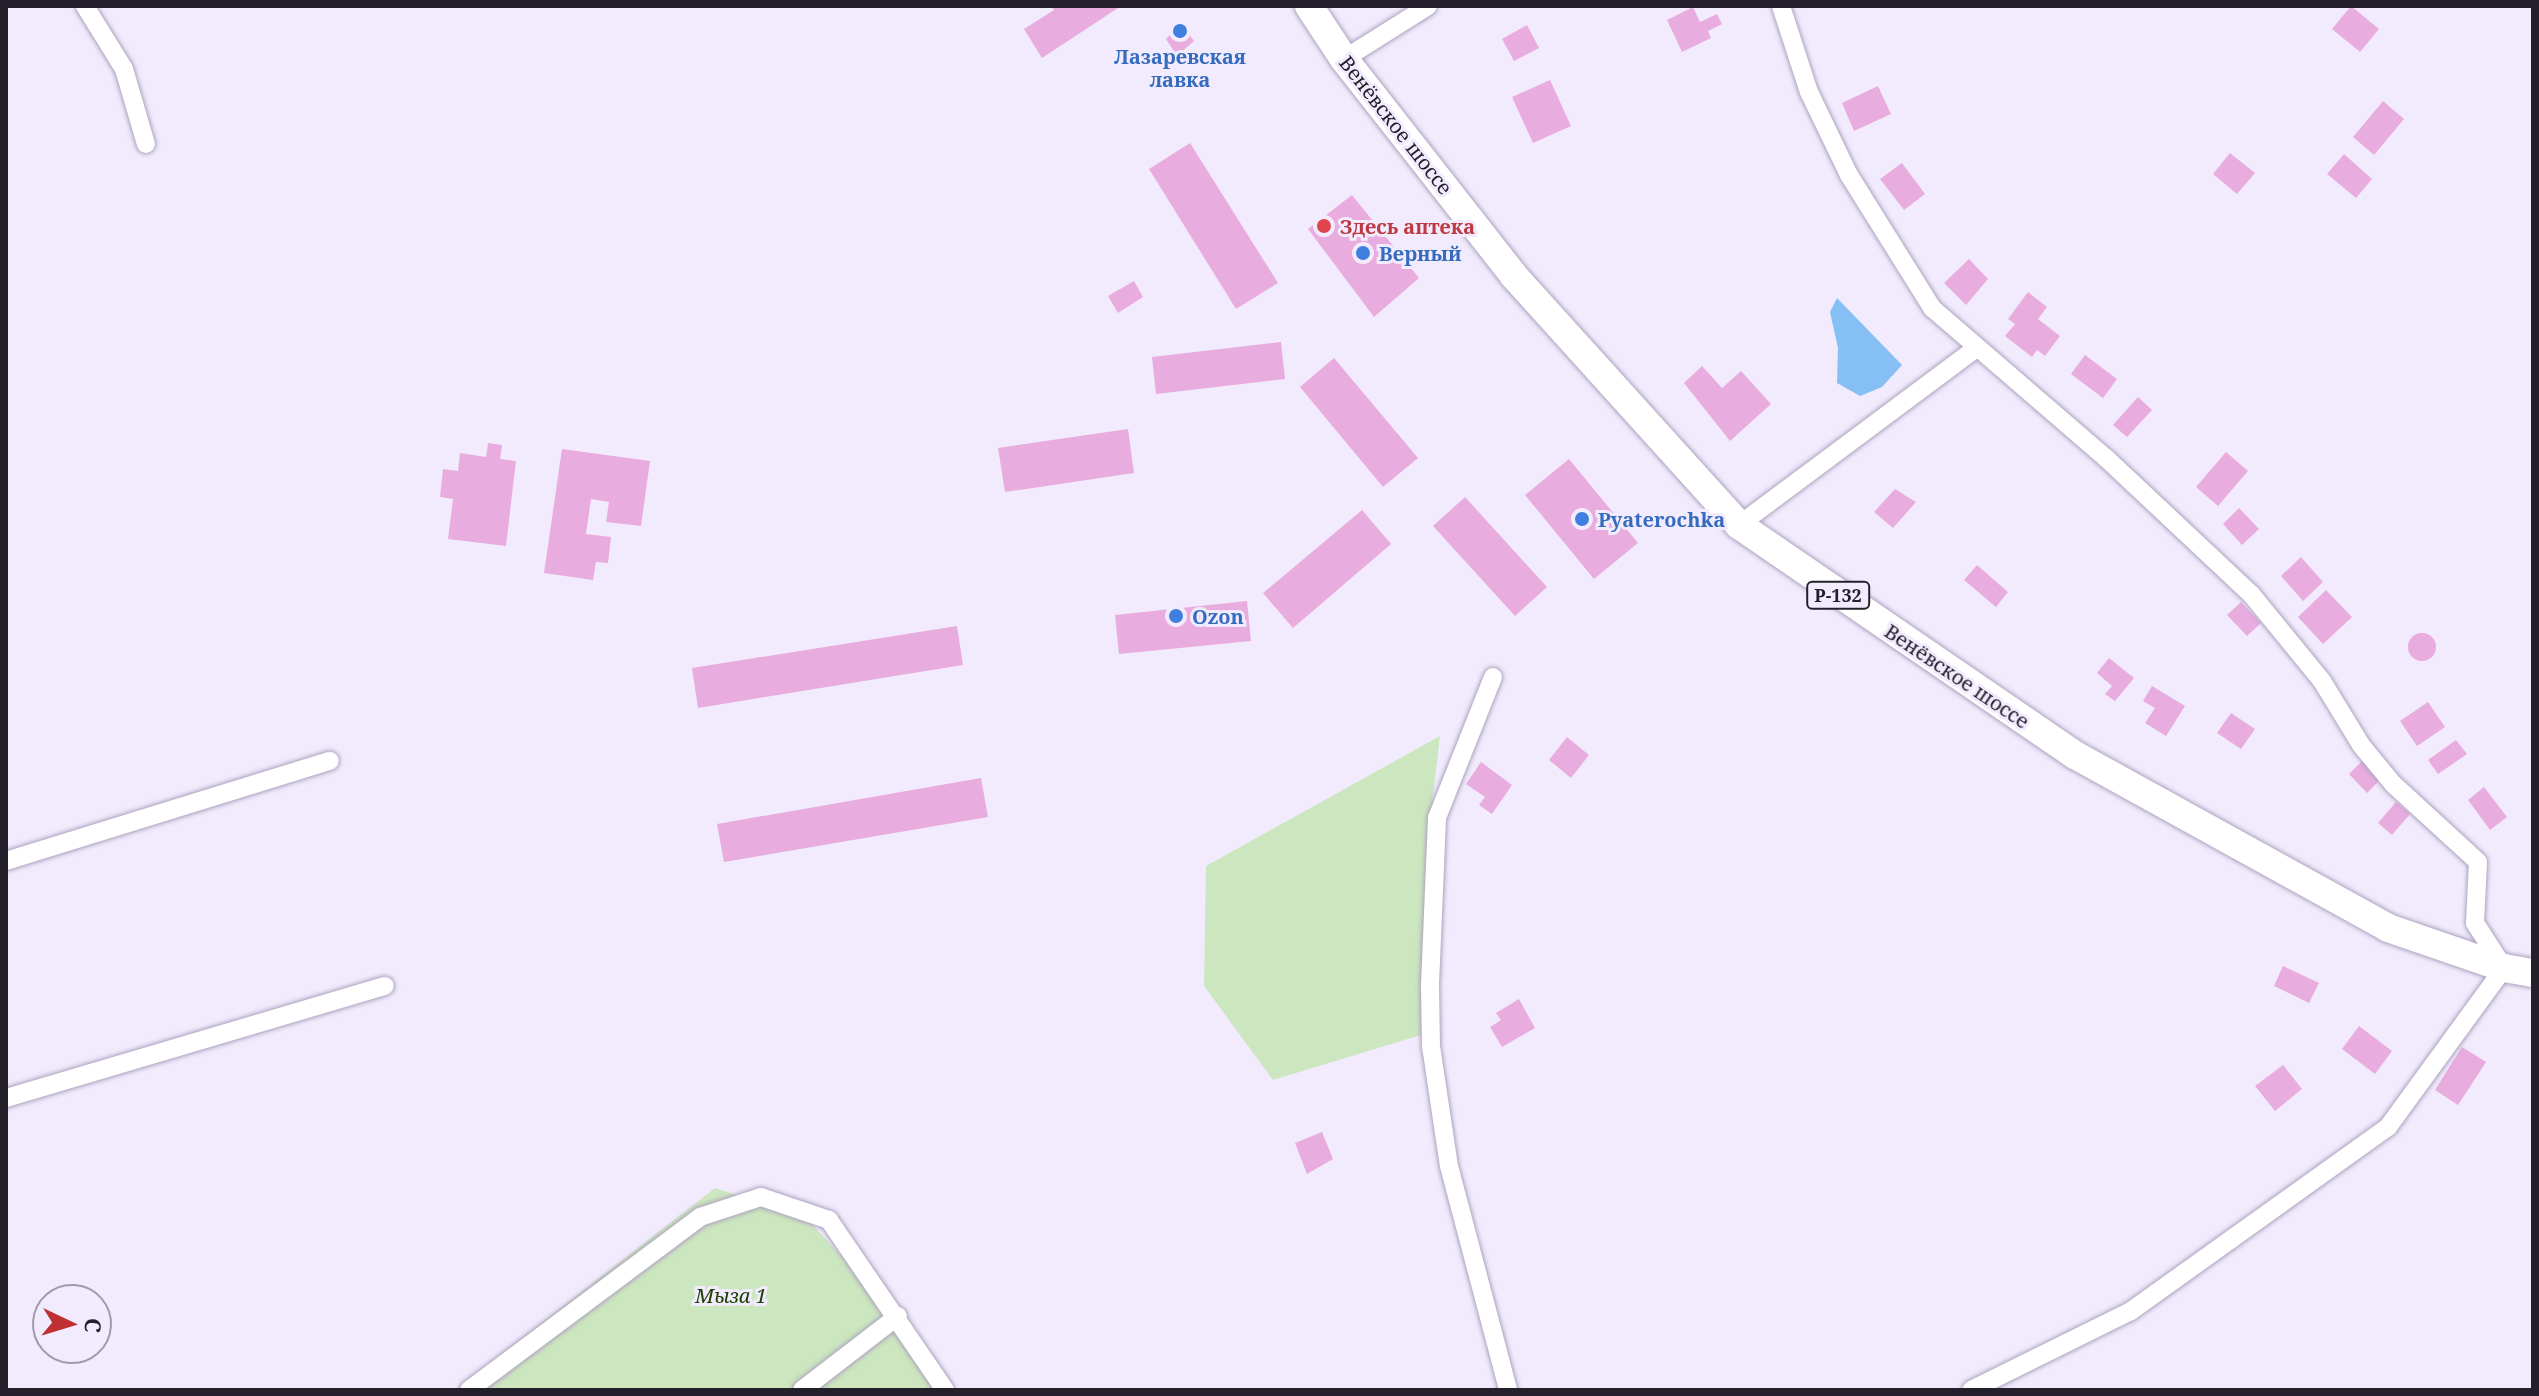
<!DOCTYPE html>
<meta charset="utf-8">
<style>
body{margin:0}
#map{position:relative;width:2539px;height:1396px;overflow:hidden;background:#f2ebfd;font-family:"Noto Serif",serif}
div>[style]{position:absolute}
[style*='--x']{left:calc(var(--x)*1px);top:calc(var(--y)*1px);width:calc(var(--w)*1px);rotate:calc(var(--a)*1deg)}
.green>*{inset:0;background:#cce6bf}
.water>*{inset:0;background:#85bff3}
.building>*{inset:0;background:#e8acde}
.round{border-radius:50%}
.roads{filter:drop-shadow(0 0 2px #ada3bf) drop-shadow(0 0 2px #ada3bf)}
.street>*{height:18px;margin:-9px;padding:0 9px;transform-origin:9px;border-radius:9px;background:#fff}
.primary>*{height:28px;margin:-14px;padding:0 14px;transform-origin:14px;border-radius:14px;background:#fff}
.dots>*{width:22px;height:22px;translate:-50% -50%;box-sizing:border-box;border:4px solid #f2ebfd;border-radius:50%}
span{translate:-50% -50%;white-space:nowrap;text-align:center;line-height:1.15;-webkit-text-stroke:6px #f2ebfd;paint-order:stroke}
.shield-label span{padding:2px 6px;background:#f2ebfd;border:2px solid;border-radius:6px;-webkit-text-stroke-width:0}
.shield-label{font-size:18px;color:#24202b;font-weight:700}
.shop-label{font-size:20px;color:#366cbe;font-weight:700}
.left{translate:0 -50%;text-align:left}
.street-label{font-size:20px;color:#24202b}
.health-label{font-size:20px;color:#be3a42;font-weight:700}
.park-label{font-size:20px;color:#1d4100;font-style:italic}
.frame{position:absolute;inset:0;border:8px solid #24202b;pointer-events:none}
.north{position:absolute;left:32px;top:1284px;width:80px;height:80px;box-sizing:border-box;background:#f2ebfd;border:2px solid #a09aa9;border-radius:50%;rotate:94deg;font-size:22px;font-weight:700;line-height:32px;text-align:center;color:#24202b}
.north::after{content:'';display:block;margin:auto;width:28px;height:36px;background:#bf3032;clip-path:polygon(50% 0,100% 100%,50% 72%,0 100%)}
</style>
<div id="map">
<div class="green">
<div style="clip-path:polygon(1440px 736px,1431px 812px,1424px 1034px,1273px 1080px,1204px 986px,1206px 866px)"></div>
<div style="clip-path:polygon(715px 1188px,806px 1218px,886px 1304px,936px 1390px,455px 1390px)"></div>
</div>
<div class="water">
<div style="clip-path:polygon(1837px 298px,1902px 365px,1882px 387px,1860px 396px,1837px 383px,1838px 348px,1830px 312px)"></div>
</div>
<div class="building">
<div style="clip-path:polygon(1051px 6px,1117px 6px,1118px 8px,1042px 58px,1024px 29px,1054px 10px)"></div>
<div style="clip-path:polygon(2351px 6px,2379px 29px,2360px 52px,2332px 29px)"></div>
<div style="clip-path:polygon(1693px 7px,1700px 22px,1717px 14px,1722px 24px,1708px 31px,1711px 38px,1682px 52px,1667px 20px)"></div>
<div style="clip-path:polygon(1181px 23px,1194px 41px,1177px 56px,1166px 39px)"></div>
<div style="clip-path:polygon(1527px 25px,1539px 48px,1514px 61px,1502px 39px)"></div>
<div style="clip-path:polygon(1550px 80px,1571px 126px,1533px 143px,1512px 97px)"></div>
<div style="clip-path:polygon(1878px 86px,1891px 114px,1854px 131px,1842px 103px)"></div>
<div style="clip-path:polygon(2383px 101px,2404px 119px,2374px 155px,2353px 137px)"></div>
<div style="clip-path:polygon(1190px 143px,1278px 283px,1236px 309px,1149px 169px)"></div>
<div style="clip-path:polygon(2230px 153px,2255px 173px,2237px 194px,2213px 174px)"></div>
<div style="clip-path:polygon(2344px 154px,2372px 179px,2356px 198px,2327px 174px)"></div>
<div style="clip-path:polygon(1902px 163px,1925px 194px,1904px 210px,1880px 179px)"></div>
<div style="clip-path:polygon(1352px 195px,1419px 278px,1374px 317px,1308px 229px)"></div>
<div style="clip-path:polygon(1969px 259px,1988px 279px,1966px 305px,1944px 283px)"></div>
<div style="clip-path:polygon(1134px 281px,1143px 297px,1118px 313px,1108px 296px)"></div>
<div style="clip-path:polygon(2028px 292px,2047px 307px,2038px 319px,2060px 336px,2045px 356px,2037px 350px,2032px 357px,2005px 336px,2015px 324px,2008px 319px)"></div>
<div style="clip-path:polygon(1281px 342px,1285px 379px,1156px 394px,1152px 357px)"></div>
<div style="clip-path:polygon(2085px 355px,2117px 379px,2103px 398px,2071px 374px)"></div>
<div style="clip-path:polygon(1334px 358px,1418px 458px,1383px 487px,1300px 387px)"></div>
<div style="clip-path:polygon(1702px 366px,1722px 388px,1741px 371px,1771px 404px,1730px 441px,1684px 383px)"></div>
<div style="clip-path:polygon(2138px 397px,2152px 410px,2127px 437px,2113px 425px)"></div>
<div style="clip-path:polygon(1128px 429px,1134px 473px,1005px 492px,998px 448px)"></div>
<div style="clip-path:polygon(488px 443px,502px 445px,500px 459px,516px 461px,506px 546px,448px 539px,453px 499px,440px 497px,443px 469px,458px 471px,460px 453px,486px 457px)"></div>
<div style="clip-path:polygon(562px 449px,650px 461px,641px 526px,606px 522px,609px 502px,591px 499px,586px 534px,611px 537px,608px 563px,596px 562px,593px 580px,544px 573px)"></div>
<div style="clip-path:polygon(2226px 452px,2248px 471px,2218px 506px,2196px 487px)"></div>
<div style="clip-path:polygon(1569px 459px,1638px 543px,1594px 579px,1525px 495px)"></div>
<div style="clip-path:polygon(1895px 489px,1916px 502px,1893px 528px,1874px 512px)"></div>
<div style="clip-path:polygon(1465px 497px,1547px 587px,1515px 616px,1433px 526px)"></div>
<div style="clip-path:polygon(2239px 508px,2259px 529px,2242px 545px,2223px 524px)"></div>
<div style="clip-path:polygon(1362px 510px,1391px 544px,1293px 628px,1263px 593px)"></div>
<div style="clip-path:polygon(2301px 557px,2323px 582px,2303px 601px,2281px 576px)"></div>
<div style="clip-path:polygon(1977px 565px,2008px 592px,1996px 607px,1964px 580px)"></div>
<div style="clip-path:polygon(2326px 590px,2352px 617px,2323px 644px,2298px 617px)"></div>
<div style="clip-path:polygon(1247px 601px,1251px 641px,1119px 654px,1115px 615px)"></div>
<div style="clip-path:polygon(2241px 602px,2261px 623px,2247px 636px,2227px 615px)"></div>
<div style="clip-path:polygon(957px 626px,963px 665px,698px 708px,692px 668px)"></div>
<div class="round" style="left:2408px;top:633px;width:28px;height:28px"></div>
<div style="clip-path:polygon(2109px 658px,2134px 678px,2115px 701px,2105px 694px,2112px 686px,2097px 673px)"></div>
<div style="clip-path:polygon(2152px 686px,2185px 706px,2166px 736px,2145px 723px,2155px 708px,2143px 701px)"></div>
<div style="clip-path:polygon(2428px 702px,2445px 727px,2417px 746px,2400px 721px)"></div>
<div style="clip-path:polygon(2231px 713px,2255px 729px,2241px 749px,2217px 733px)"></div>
<div style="clip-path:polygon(1567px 737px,1589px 755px,1571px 778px,1549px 760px)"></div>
<div style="clip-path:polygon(2456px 740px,2467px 754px,2438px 774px,2428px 760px)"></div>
<div style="clip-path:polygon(2362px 761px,2380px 780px,2367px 793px,2349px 774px)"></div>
<div style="clip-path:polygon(1481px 762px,1512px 785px,1492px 814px,1479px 805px,1485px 797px,1466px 784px)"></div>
<div style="clip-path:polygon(981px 778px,988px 817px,724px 862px,717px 824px)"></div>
<div style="clip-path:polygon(2484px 787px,2507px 817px,2490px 830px,2468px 800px)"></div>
<div style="clip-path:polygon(2396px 802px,2410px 814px,2392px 835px,2378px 823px)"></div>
<div style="clip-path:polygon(2283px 966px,2319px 983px,2309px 1003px,2274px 986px)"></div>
<div style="clip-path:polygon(1519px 999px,1535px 1028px,1502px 1047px,1490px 1027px,1501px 1020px,1496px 1013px)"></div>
<div style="clip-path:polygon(2359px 1026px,2392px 1051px,2375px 1074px,2342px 1049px)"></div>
<div style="clip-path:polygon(2462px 1047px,2486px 1062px,2458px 1105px,2435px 1090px)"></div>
<div style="clip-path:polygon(2283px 1065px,2302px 1089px,2275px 1111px,2255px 1086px)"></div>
<div style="clip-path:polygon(1322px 1132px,1333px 1159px,1307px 1174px,1295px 1143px)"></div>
</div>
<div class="roads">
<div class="street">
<div style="--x:85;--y:6;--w:74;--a:58.2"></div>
<div style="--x:124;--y:69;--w:78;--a:73.7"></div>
<div style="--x:1781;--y:6;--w:90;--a:72"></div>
<div style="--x:1809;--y:92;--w:92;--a:64.3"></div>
<div style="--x:1849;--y:175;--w:157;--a:58"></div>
<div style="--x:1932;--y:308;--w:230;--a:40.8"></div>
<div style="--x:2106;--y:458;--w:199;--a:43.2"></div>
<div style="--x:2251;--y:594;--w:112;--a:50.8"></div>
<div style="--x:2322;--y:681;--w:75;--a:58.6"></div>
<div style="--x:2361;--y:745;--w:50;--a:50.6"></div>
<div style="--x:2393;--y:784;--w:115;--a:42.5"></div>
<div style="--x:2478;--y:862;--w:61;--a:92.8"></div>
<div style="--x:2475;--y:923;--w:54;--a:57.2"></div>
<div style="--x:2504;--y:968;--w:197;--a:126.1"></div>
<div style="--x:2388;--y:1127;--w:316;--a:144.4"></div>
<div style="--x:2131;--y:1311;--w:178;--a:153.7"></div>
<div style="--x:1344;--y:59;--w:99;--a:-32.2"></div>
<div style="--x:1739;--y:525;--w:294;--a:-36.7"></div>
<div style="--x:1493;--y:677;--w:152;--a:111.7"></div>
<div style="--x:1437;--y:818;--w:167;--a:92.4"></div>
<div style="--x:1430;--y:985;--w:61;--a:89.1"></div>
<div style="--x:1431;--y:1046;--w:121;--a:81.5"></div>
<div style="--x:1449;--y:1166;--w:232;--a:75.2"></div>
<div style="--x:6;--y:861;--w:339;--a:-17.2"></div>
<div style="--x:6;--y:1098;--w:395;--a:-16.5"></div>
<div style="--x:469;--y:1390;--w:289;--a:-36.8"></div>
<div style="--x:700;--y:1217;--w:64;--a:-18.2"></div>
<div style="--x:761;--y:1197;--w:72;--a:18.7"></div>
<div style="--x:829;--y:1220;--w:206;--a:55.7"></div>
<div style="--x:802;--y:1390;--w:121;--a:-37.6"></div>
</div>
<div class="primary">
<div style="--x:1309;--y:6;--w:64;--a:56.6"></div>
<div style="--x:1344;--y:59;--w:276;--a:51.9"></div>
<div style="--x:1514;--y:276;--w:336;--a:47.9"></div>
<div style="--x:1739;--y:525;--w:407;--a:34.4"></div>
<div style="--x:2075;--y:755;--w:358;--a:28.9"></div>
<div style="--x:2388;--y:928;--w:123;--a:19"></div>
<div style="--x:2504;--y:968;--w:29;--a:10"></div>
</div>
</div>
<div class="dots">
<div style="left:1180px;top:31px;background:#3f7fe0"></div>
<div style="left:1324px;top:226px;background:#e0444e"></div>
<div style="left:1363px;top:253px;background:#3f7fe0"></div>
<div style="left:1582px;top:519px;background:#3f7fe0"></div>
<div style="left:1176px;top:616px;background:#3f7fe0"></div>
</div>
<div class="shield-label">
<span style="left:1838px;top:595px">Р-132</span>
</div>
<div class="shop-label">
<span style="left:1180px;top:68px">Лазаревская<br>лавка</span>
<span class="left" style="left:1379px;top:253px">Верный</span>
<span class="left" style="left:1598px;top:519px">Pyaterochka</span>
<span class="left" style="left:1192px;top:616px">Ozon</span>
</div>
<div class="street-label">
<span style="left:1396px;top:125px;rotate:52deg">Венёвское шоссе</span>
<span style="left:1957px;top:676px;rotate:34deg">Венёвское шоссе</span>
</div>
<div class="health-label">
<span class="left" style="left:1340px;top:226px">Здесь аптека</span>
</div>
<div class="park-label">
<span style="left:731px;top:1295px">Мыза 1</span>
</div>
<div class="frame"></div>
<div class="north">С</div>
</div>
